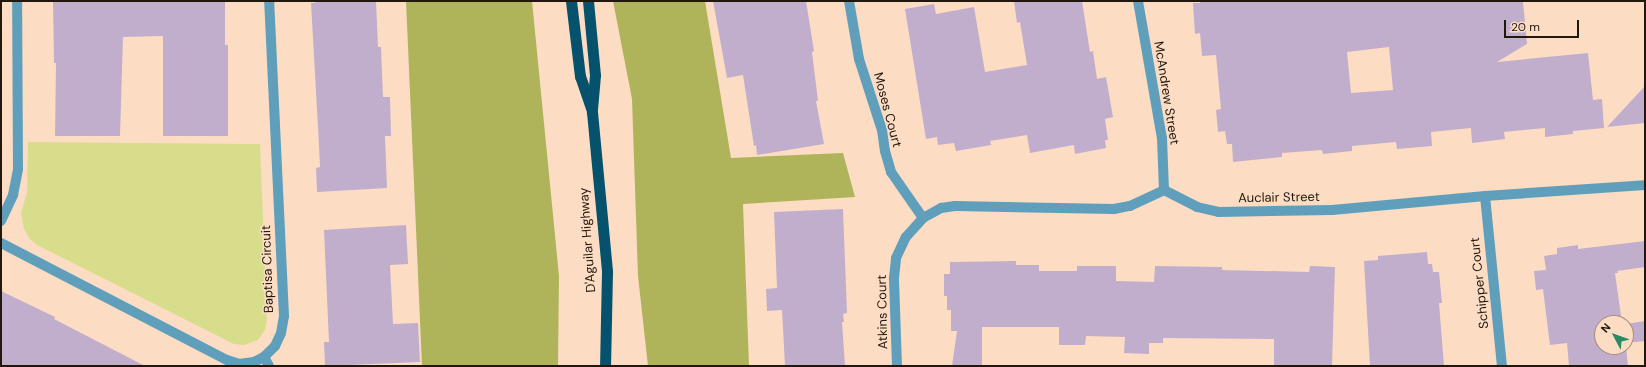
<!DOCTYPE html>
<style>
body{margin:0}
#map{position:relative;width:1646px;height:367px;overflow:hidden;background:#fcddc4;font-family:"DM Sans",sans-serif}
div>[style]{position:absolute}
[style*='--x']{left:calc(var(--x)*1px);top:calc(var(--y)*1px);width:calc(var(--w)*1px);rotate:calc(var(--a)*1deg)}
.green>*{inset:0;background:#d8dd8c}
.forest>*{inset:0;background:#afb45a}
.building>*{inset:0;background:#c1aecd}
.minor>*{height:10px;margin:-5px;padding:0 5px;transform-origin:5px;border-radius:5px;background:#609fbc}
.trunk>*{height:11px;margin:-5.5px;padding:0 5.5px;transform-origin:5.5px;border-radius:5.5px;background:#06526d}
span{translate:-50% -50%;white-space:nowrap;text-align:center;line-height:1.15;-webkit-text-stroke:3px #fcddc4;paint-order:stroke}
.street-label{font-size:13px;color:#21170d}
.frame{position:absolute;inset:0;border:2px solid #21170d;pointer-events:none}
.north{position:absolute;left:1594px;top:315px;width:40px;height:40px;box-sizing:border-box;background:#fcddc4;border:1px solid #a48e7b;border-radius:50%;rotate:311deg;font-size:11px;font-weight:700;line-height:16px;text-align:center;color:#21170d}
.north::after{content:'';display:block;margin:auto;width:14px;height:18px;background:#2a8a63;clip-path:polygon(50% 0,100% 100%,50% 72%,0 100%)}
.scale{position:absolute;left:1504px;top:20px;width:75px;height:18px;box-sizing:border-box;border:2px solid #21170d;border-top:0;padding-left:5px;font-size:12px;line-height:14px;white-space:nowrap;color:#21170d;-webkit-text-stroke:3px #fcddc4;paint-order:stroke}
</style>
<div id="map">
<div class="green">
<div style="clip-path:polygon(28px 142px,260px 144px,267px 319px,265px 330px,258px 340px,244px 345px,234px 344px,37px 245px,30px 239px,24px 229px,21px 213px,27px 193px)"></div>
</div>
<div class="forest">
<div style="clip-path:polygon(406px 1px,532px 1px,559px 276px,558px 366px,422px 366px)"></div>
<div style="clip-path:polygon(613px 1px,705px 1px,731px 158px,843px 153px,855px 197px,743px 204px,749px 366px,648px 366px,638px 276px,632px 99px)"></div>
</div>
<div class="building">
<div style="clip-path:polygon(53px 1px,225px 1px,225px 45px,228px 45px,228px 136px,163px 136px,163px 36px,123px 37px,120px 136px,55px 136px,56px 63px,54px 63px)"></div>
<div style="clip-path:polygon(315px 1px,376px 1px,378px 47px,381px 47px,383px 97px,390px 97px,391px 136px,385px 136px,387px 188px,317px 192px,316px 168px,320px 167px,319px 145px,311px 3px,315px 3px)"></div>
<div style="clip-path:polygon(713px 1px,806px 1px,814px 51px,812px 52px,818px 101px,816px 101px,824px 144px,757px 155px,756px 145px,754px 146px,743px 75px,727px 78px)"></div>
<div style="clip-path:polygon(1014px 1px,1082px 1px,1090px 52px,1093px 51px,1097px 79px,1106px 77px,1113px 117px,1105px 119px,1108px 140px,1105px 140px,1106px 148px,1075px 154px,1074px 145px,1030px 153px,1027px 135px,990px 141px,991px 145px,956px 151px,954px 143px,938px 145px,937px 137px,926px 139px,905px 9px,934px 4px,936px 14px,974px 7px,985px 72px,1027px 65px,1020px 22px,1017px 23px)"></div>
<div style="clip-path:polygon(evenodd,1200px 1px,1523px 1px,1527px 44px,1497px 62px,1588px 53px,1593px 100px,1602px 99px,1604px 128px,1573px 131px,1573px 134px,1545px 137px,1545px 128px,1504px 132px,1505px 139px,1472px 143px,1471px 128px,1431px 132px,1432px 146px,1397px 149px,1396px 142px,1352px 146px,1352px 151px,1323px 154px,1322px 150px,1282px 153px,1282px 157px,1233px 162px,1232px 144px,1227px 144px,1225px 131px,1218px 132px,1216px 110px,1221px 109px,1216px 55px,1202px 56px,1200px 33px,1195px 34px,1193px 3px,1200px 3px,1200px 1px,1389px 47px,1393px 90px,1351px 93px,1347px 52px,1389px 47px)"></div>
<div style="clip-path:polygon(1645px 86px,1645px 123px,1607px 127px)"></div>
<div style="clip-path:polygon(843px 209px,847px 313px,843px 314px,844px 322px,842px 322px,845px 366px,785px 366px,782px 310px,767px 311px,766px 289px,777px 288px,774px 212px)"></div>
<div style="clip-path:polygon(406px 225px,408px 264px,390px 265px,393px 324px,418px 323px,420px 362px,325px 366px,324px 342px,329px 342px,324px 230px)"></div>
<div style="clip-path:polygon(1645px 241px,1645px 267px,1617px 271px,1618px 273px,1615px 273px,1622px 323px,1602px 323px,1602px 347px,1626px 347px,1628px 366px,1569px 366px,1567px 343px,1550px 345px,1543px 289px,1536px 290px,1534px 271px,1546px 270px,1544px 256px,1557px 254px,1557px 248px,1578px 245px,1578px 249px)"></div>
<div style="clip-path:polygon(1427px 252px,1428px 264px,1432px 264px,1433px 272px,1439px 272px,1442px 303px,1439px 303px,1444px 366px,1370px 366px,1364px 261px,1378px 260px,1378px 256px)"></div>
<div style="clip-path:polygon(1016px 261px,1016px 265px,1039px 265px,1039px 271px,1077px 271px,1077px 266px,1116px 266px,1116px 281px,1154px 282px,1155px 266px,1222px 267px,1222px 270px,1309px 272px,1310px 266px,1335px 267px,1332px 366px,1274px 366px,1274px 339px,1163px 338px,1163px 343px,1149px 343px,1149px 354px,1124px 353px,1125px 337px,1086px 336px,1085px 345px,1059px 345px,1059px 327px,982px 327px,982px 366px,952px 366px,957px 331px,951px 331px,951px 310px,947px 310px,947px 296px,944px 296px,944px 274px,950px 274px,950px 262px)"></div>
<div style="clip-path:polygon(1px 291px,55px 317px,54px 319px,145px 366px,1px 366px)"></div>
<div style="clip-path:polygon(1645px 321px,1645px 341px,1626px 343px,1626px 324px)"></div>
</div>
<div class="minor">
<div style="--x:849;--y:1;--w:59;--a:80.2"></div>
<div style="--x:859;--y:59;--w:75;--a:72.1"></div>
<div style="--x:882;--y:130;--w:21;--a:82"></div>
<div style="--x:885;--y:151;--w:22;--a:74"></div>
<div style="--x:891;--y:172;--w:56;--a:55.2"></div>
<div style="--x:1138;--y:1;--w:139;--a:80.1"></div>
<div style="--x:1162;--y:138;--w:52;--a:87.8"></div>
<div style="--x:1485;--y:196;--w:171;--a:84.3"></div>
<div style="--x:1;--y:221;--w:29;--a:-65"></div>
<div style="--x:13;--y:195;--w:26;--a:-79"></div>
<div style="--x:18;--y:169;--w:168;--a:-90.3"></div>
<div style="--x:1;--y:243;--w:254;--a:27.4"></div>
<div style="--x:227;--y:360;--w:13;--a:18"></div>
<div style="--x:239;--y:364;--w:15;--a:-8"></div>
<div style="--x:254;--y:362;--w:11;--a:-27"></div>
<div style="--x:264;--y:357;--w:16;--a:-45"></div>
<div style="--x:275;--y:346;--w:14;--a:-65"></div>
<div style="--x:281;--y:333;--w:17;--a:-80"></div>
<div style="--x:284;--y:316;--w:315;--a:-92.7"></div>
<div style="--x:264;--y:357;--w:10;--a:61"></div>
<div style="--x:897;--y:366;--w:88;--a:-92"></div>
<div style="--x:894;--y:278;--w:20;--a:-84"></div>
<div style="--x:896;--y:258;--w:23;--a:-65"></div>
<div style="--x:906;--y:237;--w:25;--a:-48"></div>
<div style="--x:923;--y:218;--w:21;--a:-29"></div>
<div style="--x:941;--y:208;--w:14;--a:-8"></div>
<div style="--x:955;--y:206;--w:159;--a:1.1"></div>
<div style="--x:1114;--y:209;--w:16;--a:-11"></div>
<div style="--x:1130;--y:206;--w:38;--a:-25"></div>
<div style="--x:1164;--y:190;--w:37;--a:27"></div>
<div style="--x:1197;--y:207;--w:22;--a:13"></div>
<div style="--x:1218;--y:212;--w:114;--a:-1"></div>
<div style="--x:1332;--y:210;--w:154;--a:-5.2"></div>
<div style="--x:1485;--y:196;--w:160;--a:-3.9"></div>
</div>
<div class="trunk">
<div style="--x:571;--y:1;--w:76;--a:83.2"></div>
<div style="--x:580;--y:76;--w:34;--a:71"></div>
<div style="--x:588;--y:1;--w:74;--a:84.6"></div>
<div style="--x:595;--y:75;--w:37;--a:95"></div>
<div style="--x:592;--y:112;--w:161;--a:84.6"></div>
<div style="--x:607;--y:272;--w:94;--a:91.2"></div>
</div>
<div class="street-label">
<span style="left:1166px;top:93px;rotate:81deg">McAndrew Street</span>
<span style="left:887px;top:110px;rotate:75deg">Moses Court</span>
<span style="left:1279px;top:198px;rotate:-1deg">Auclair Street</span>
<span style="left:588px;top:240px;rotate:-94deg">D'Aguilar Highway</span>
<span style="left:268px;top:269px;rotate:-92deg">Baptisa Circuit</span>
<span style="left:1480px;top:283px;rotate:-96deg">Schipper Court</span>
<span style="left:883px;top:312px;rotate:-91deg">Atkins Court</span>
</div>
<div class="frame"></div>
<div class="north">N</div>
<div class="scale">20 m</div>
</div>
